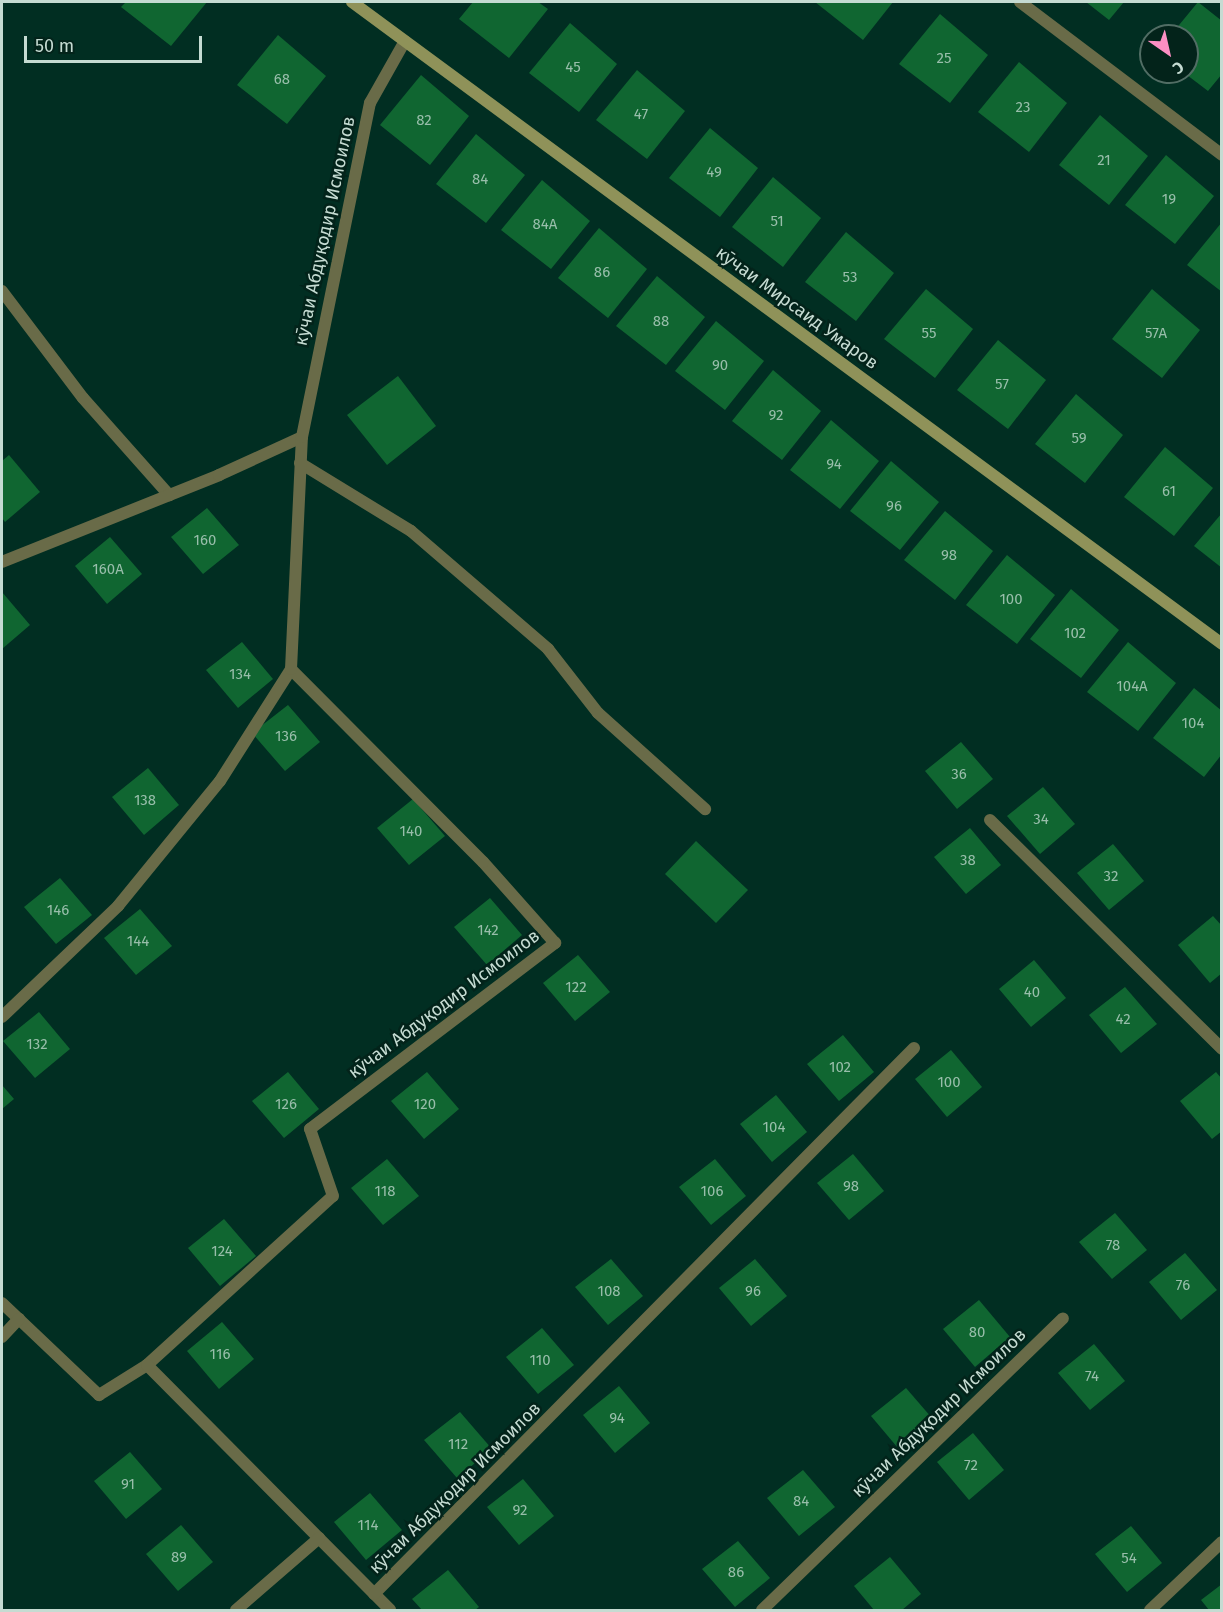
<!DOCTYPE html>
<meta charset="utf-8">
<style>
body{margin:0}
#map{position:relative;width:1223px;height:1612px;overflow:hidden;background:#012e22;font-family:"Fira Sans",sans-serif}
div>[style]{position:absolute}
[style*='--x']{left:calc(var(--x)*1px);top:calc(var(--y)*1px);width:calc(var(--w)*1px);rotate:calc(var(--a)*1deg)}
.building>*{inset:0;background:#106631}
.street>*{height:12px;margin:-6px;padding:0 6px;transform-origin:6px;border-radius:6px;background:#696b48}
.secondary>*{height:12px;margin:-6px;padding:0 6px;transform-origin:6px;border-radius:6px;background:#8f9259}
span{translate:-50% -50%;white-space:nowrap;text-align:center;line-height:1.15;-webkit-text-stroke:5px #03231a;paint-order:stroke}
.number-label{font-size:15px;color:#98beaa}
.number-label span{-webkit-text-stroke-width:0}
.street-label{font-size:18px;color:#c5dbd2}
.frame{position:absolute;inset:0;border:3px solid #c5dbd2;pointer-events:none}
.north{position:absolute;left:1139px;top:24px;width:60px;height:60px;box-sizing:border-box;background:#03231a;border:2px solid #516d64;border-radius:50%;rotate:146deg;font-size:16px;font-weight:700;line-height:24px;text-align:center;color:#c5dbd2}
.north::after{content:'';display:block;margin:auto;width:21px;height:27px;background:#fc8fc3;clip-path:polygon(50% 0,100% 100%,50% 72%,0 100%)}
.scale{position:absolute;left:24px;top:36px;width:178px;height:27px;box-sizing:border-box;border:3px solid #c5dbd2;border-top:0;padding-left:8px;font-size:18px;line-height:21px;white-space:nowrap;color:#c5dbd2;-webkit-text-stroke:4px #03231a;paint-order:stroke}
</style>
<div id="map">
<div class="building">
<div style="clip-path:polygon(126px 2px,207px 2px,171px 46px,121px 7px)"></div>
<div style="clip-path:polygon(473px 2px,538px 2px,548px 9px,509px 58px,459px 19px)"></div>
<div style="clip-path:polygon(815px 2px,893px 2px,863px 40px)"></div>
<div style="clip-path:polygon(1086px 2px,1124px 2px,1109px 20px)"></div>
<div style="clip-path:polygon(1198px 2px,1222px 21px,1222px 74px,1208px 91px,1183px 72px,1187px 72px,1187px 36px,1170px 36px)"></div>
<div style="clip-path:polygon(940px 14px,988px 55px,950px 103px,899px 64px)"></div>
<div style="clip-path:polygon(570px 23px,617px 64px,579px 112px,529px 73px)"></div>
<div style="clip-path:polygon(278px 35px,326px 76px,287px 124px,237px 85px)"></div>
<div style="clip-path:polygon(1019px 62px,1067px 103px,1029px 152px,978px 112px)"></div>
<div style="clip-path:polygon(637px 70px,685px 111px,647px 159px,596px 120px)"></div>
<div style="clip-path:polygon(421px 75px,469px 116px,430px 165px,380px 125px)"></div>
<div style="clip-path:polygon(1100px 115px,1148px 156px,1109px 205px,1059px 165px)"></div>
<div style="clip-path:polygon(710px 128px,758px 168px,720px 217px,669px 178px)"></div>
<div style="clip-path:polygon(476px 134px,525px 175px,486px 223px,436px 184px)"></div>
<div style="clip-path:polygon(1166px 155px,1214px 196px,1175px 244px,1125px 205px)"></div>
<div style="clip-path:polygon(773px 177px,821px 218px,783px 267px,732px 227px)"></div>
<div style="clip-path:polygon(542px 180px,590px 221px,551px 269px,501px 230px)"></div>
<div style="clip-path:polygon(1222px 222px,1222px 292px,1187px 265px)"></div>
<div style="clip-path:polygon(599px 228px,647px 269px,608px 318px,558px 278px)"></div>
<div style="clip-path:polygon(846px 232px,894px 273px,856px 321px,805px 282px)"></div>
<div style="clip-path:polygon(657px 276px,705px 317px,666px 365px,616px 326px)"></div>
<div style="clip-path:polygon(926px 289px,973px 329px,935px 378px,884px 339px)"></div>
<div style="clip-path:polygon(1152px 289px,1200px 330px,1162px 378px,1112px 339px)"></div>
<div style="clip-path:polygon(716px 321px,764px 361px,725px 410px,675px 371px)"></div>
<div style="clip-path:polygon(998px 340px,1046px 380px,1008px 429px,957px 390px)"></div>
<div style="clip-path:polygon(773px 370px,821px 411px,782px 460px,732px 421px)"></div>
<div style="clip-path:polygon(398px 376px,436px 426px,387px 465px,347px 415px)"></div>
<div style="clip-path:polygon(1076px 394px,1123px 435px,1085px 483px,1035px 444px)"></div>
<div style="clip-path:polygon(831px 420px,879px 461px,840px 509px,790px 470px)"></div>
<div style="clip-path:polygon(1165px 447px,1213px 488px,1174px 536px,1124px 497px)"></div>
<div style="clip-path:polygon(9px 455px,40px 492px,5px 522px,2px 518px,2px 461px)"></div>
<div style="clip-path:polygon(891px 461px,939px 502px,900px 550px,850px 511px)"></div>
<div style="clip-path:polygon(207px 508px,239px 545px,203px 574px,171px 537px)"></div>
<div style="clip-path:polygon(945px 511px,993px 551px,955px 600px,904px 560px)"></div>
<div style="clip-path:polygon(1222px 513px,1222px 568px,1194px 546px)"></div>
<div style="clip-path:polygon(110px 537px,142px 574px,107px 604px,75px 566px)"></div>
<div style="clip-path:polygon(1007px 555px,1055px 595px,1017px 644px,966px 605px)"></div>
<div style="clip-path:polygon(1071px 589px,1119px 630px,1081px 678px,1030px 639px)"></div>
<div style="clip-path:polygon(2px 592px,30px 625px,2px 649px)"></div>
<div style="clip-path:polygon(242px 642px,273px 679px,238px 708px,206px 670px)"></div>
<div style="clip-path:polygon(1128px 642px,1176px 683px,1138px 731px,1087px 692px)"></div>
<div style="clip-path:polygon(1194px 688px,1222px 711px,1222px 754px,1204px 777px,1153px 738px)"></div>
<div style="clip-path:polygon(288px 705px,320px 742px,285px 771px,252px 733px)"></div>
<div style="clip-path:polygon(961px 742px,993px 779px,957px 809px,925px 771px)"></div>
<div style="clip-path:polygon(148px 768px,179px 805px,144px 835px,112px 797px)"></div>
<div style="clip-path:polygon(1043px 787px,1075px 824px,1040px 854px,1007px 816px)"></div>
<div style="clip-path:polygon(413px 799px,445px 836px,409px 865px,377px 828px)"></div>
<div style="clip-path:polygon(970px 828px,1001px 865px,966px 894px,934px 857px)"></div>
<div style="clip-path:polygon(696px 841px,748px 890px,716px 923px,665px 874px)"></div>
<div style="clip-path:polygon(1113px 844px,1144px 881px,1109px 910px,1077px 873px)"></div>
<div style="clip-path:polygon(60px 878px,92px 915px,56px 944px,24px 907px)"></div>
<div style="clip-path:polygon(490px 898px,522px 935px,487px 965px,454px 927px)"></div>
<div style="clip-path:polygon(140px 909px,172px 946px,136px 975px,104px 938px)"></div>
<div style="clip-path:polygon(1213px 916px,1222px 926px,1222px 973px,1210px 983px,1178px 945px)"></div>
<div style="clip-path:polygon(578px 955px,610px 992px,575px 1021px,543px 983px)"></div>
<div style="clip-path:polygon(1034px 960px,1066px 998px,1031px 1027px,999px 989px)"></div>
<div style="clip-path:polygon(1125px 987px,1157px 1024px,1121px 1053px,1089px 1015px)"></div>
<div style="clip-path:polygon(39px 1012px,70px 1049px,35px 1078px,3px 1041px)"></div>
<div style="clip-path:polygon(843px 1035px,874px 1072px,839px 1101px,807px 1064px)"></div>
<div style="clip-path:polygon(951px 1050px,982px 1087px,947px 1117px,915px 1079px)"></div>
<div style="clip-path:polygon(288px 1072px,319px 1109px,284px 1138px,252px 1101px)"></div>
<div style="clip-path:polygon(427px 1072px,459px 1109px,424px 1139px,391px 1101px)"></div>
<div style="clip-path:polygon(1216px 1072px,1222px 1079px,1222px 1131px,1212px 1139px,1180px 1101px)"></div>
<div style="clip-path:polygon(2px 1085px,14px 1099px,2px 1109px)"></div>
<div style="clip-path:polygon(776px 1095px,807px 1132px,772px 1162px,740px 1124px)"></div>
<div style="clip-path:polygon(853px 1154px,884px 1191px,849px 1220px,817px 1183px)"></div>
<div style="clip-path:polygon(387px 1159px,419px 1196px,383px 1225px,351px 1188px)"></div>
<div style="clip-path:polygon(715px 1159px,746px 1196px,711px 1225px,679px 1187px)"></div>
<div style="clip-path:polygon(1115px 1213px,1147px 1250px,1112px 1279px,1079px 1242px)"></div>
<div style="clip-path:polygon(224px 1219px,256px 1256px,220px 1286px,188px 1248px)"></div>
<div style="clip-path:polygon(1185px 1253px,1217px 1290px,1181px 1320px,1149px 1282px)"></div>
<div style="clip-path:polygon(611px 1259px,643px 1296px,608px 1325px,575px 1287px)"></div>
<div style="clip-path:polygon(755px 1259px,787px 1296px,751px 1326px,719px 1288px)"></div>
<div style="clip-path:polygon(979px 1300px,1010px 1337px,975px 1367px,943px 1329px)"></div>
<div style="clip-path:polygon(222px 1322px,254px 1359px,219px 1389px,187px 1351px)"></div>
<div style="clip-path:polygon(542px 1328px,574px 1365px,538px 1394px,506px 1357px)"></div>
<div style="clip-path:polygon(1094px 1344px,1125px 1381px,1090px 1410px,1058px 1373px)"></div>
<div style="clip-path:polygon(619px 1386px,650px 1423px,615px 1453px,583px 1415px)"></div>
<div style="clip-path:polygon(906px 1388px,938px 1425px,903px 1454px,871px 1416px)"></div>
<div style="clip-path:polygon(460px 1412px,492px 1449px,457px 1478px,424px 1440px)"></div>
<div style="clip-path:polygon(973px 1433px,1004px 1470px,969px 1500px,937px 1462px)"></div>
<div style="clip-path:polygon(130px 1452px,162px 1489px,126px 1519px,94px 1481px)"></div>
<div style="clip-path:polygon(803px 1470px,835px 1507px,799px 1536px,767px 1498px)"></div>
<div style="clip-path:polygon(523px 1479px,554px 1516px,519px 1545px,487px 1507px)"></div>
<div style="clip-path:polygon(370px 1493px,402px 1530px,366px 1560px,334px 1522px)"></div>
<div style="clip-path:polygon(181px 1525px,213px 1562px,178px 1591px,146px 1554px)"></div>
<div style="clip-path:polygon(1131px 1526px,1162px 1563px,1127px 1592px,1095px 1554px)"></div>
<div style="clip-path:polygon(738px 1541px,770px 1578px,735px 1607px,702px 1569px)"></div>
<div style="clip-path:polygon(890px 1557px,921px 1594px,902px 1610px,874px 1610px,854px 1586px)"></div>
<div style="clip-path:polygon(448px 1570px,479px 1607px,475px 1610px,422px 1610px,412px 1599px)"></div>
<div style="clip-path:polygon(1222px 1584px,1222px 1610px,1209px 1610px,1201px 1600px)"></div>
</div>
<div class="street">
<div style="--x:1020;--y:2;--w:253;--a:37.1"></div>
<div style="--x:2;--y:291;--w:134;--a:52.9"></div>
<div style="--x:83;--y:398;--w:130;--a:48.4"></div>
<div style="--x:300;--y:463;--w:130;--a:31.5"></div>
<div style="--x:411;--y:531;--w:181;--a:40.7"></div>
<div style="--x:548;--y:649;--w:81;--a:52"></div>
<div style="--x:598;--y:713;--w:144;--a:41.9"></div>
<div style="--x:2;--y:562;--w:234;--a:-21.8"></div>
<div style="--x:219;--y:475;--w:91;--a:-24.6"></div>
<div style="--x:990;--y:820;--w:326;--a:44.6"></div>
<div style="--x:2;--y:1017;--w:161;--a:-43.7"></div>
<div style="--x:118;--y:906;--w:161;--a:-50.8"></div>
<div style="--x:220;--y:781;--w:133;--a:-57.6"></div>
<div style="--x:2;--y:1303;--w:134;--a:43.5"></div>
<div style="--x:99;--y:1395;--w:57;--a:-32"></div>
<div style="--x:147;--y:1365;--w:251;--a:-42.3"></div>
<div style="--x:333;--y:1196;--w:71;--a:-108.9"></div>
<div style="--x:310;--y:1129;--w:308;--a:-37.2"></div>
<div style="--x:555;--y:943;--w:108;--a:-131.6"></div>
<div style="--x:483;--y:862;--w:272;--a:-134.9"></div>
<div style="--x:291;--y:669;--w:232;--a:-87.3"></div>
<div style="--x:302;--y:437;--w:341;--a:-78.5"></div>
<div style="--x:370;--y:103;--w:71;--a:-60.6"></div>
<div style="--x:2;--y:1337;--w:25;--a:-47"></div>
<div style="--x:147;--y:1365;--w:345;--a:45.2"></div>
<div style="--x:374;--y:1594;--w:768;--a:-45.32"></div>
<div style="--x:236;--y:1610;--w:110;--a:-40.9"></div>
<div style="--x:762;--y:1610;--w:419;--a:-44.1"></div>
<div style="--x:1150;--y:1610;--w:99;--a:-43.4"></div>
</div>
<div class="secondary">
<div style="--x:352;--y:2;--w:1081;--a:36.42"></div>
</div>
<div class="number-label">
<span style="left:944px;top:59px">25</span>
<span style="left:573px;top:68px">45</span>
<span style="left:282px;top:80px">68</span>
<span style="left:1023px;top:108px">23</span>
<span style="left:641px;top:115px">47</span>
<span style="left:424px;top:121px">82</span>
<span style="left:1104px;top:161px">21</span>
<span style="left:714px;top:173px">49</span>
<span style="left:480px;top:180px">84</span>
<span style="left:1169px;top:200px">19</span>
<span style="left:777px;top:222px">51</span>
<span style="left:545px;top:225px">84А</span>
<span style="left:602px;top:273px">86</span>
<span style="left:850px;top:278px">53</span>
<span style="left:661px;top:322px">88</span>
<span style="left:929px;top:334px">55</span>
<span style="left:1156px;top:334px">57А</span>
<span style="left:720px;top:366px">90</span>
<span style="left:1002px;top:385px">57</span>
<span style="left:776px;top:416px">92</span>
<span style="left:1079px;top:439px">59</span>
<span style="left:834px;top:465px">94</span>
<span style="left:1169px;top:492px">61</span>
<span style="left:894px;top:507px">96</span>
<span style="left:205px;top:541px">160</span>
<span style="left:949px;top:556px">98</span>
<span style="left:108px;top:570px">160А</span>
<span style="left:1011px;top:600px">100</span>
<span style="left:1075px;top:634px">102</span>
<span style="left:240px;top:675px">134</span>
<span style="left:1132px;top:687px">104А</span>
<span style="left:1193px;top:724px">104</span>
<span style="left:286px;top:737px">136</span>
<span style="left:959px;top:775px">36</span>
<span style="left:145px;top:801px">138</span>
<span style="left:1041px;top:820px">34</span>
<span style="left:411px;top:832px">140</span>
<span style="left:968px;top:861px">38</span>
<span style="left:1111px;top:877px">32</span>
<span style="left:58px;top:911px">146</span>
<span style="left:488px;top:931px">142</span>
<span style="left:138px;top:942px">144</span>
<span style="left:576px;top:988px">122</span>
<span style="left:1032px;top:993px">40</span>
<span style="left:1123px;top:1020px">42</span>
<span style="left:37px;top:1045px">132</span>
<span style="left:840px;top:1068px">102</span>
<span style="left:949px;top:1083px">100</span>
<span style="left:286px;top:1105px">126</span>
<span style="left:425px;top:1105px">120</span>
<span style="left:774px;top:1128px">104</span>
<span style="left:851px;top:1187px">98</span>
<span style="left:385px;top:1192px">118</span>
<span style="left:712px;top:1192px">106</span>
<span style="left:1113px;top:1246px">78</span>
<span style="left:222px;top:1252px">124</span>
<span style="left:1183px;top:1286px">76</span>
<span style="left:609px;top:1292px">108</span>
<span style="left:753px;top:1292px">96</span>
<span style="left:977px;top:1333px">80</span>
<span style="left:220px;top:1355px">116</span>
<span style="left:540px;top:1361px">110</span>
<span style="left:1092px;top:1377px">74</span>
<span style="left:617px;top:1419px">94</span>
<span style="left:458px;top:1445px">112</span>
<span style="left:971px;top:1466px">72</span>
<span style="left:128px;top:1485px">91</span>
<span style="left:801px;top:1502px">84</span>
<span style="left:520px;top:1511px">92</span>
<span style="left:368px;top:1526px">114</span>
<span style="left:179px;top:1558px">89</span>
<span style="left:1129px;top:1559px">54</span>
<span style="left:736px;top:1573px">86</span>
</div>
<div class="street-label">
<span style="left:325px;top:231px;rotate:-78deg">кӯчаи Абдуқодир Исмоилов</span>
<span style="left:797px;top:308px;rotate:36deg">кӯчаи Мирсаид Умаров</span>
<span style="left:444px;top:1004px;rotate:-37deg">кӯчаи Абдуқодир Исмоилов</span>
<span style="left:939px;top:1413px;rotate:-44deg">кӯчаи Абдуқодир Исмоилов</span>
<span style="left:455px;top:1488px;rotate:-45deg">кӯчаи Абдуқодир Исмоилов</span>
</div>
<div class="frame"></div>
<div class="north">С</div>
<div class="scale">50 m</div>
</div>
